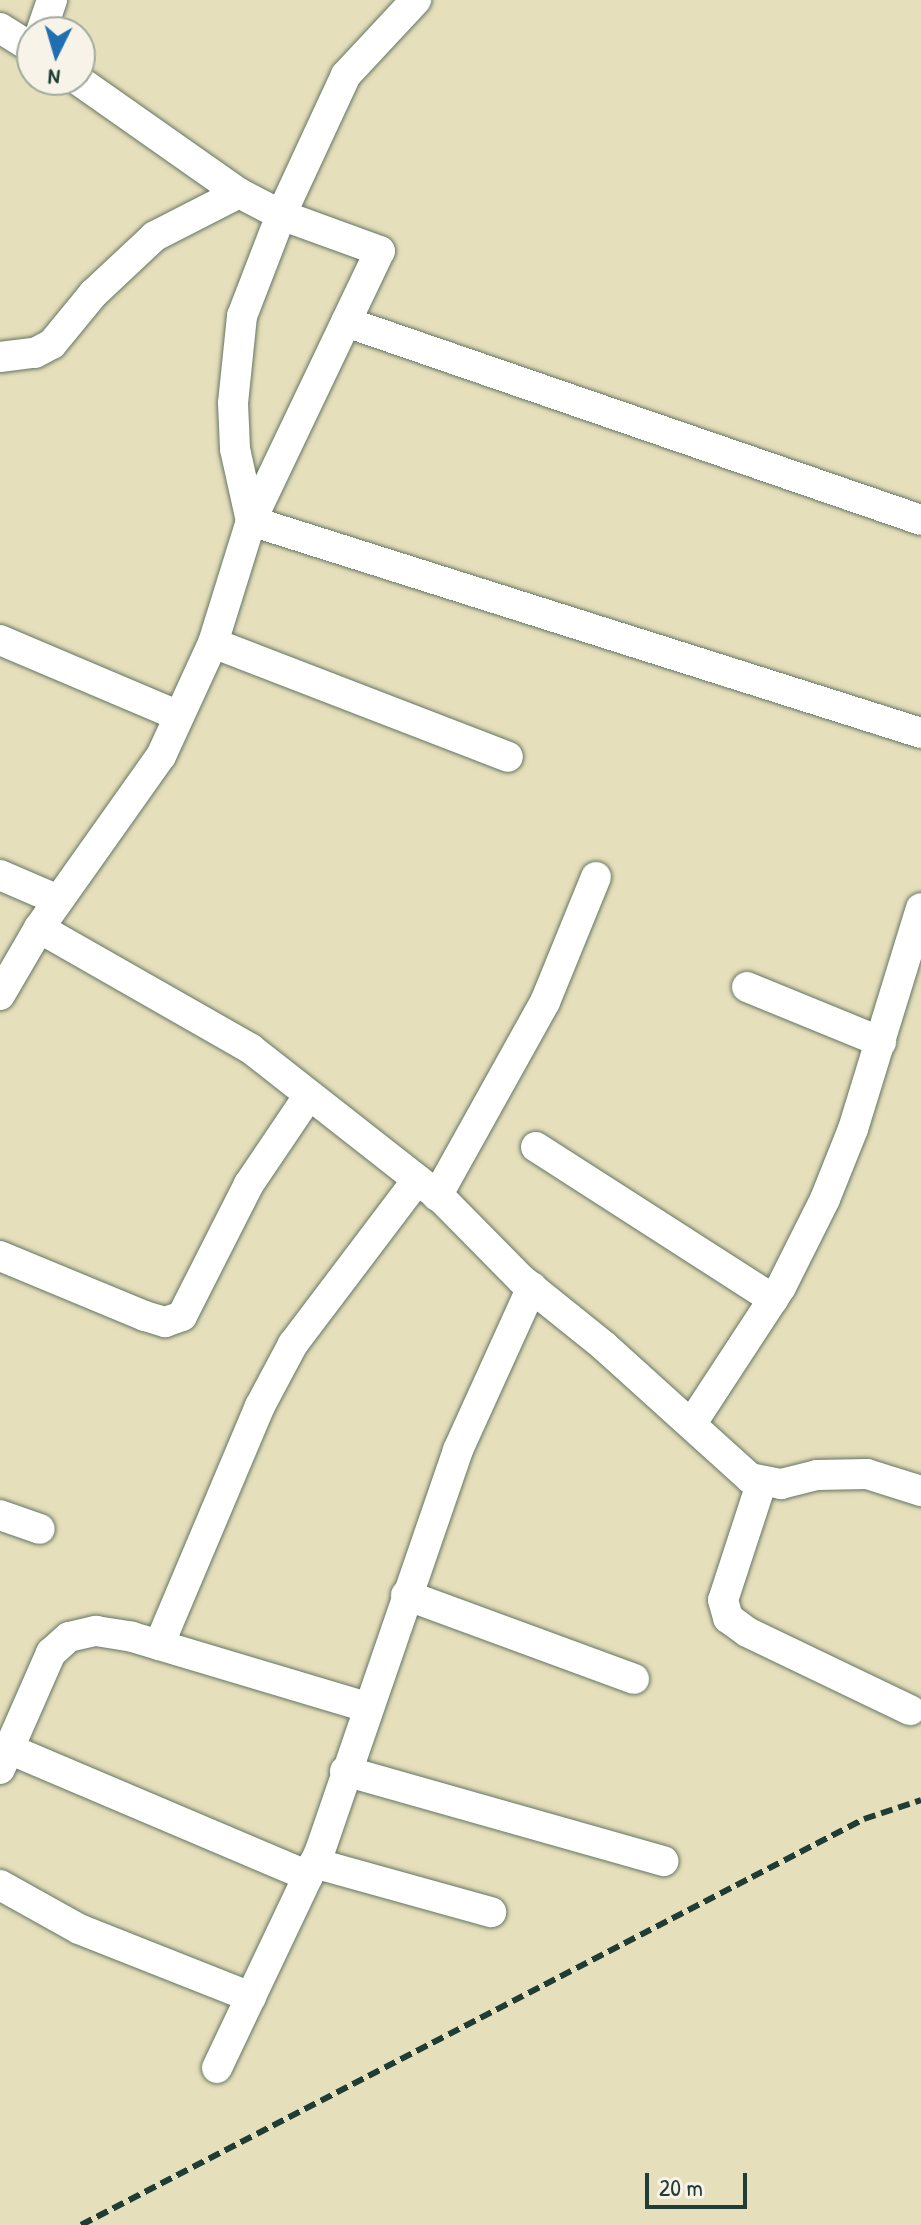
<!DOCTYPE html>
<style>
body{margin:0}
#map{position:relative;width:921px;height:2225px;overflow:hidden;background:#e6dfbb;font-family:"Patrick Hand",sans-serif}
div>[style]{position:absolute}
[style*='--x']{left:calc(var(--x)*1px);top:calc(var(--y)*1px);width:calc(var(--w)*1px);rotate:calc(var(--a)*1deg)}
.roads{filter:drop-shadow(0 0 2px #657663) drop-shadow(0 0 2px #657663)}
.minor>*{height:30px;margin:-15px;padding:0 15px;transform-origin:15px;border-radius:15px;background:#fff}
.rail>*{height:6px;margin-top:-3px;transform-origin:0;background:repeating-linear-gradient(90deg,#1f3d34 0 12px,transparent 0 18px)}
span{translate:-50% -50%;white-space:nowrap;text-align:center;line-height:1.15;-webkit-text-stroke:6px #f7f3e8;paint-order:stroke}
.north{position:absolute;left:16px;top:16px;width:80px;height:80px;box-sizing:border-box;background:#f7f3e8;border:2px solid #a1aaa0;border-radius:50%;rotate:185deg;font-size:22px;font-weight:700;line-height:32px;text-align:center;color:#1f3d34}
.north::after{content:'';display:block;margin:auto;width:28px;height:36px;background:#1f6fb2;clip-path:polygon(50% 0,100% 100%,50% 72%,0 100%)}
.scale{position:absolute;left:645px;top:2173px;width:102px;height:36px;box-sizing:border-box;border:4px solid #1f3d34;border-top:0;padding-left:10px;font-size:24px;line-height:28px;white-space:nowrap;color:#1f3d34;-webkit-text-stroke:6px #f7f3e8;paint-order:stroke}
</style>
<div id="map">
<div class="roads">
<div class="minor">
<div style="--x:0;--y:28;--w:38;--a:32"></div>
<div style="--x:41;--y:32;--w:34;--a:-71"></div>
<div style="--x:78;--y:80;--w:197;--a:35.1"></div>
<div style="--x:239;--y:193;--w:47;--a:27.6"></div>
<div style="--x:281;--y:215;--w:154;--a:-65.1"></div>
<div style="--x:346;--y:75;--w:103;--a:-47"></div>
<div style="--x:346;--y:322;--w:608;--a:19"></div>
<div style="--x:0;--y:357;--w:35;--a:-7"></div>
<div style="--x:35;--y:353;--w:19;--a:-28"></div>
<div style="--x:52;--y:344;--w:65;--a:-50.6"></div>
<div style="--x:93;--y:294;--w:85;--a:-43.1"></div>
<div style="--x:155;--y:236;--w:94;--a:-27.1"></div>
<div style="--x:0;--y:640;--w:194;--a:23"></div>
<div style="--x:213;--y:643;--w:316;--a:21.1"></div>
<div style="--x:0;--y:875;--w:63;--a:23.3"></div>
<div style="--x:39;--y:928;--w:244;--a:29.7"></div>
<div style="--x:251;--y:1049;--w:241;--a:38.1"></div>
<div style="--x:441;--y:1198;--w:115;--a:45.4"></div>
<div style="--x:522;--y:1280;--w:105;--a:38.8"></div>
<div style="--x:604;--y:1346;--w:197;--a:42.1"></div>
<div style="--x:750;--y:1478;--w:32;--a:11"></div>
<div style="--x:781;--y:1484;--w:37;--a:-14"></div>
<div style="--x:817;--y:1475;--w:50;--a:-1.1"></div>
<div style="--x:867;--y:1474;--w:57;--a:17.5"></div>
<div style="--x:747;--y:987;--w:145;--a:22.3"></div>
<div style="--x:0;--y:995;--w:78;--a:-59.8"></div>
<div style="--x:39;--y:928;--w:211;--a:-54.7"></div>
<div style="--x:161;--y:756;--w:124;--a:-65.3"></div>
<div style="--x:213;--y:643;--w:128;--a:-72.7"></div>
<div style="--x:251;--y:521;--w:299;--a:-64.5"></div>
<div style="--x:380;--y:251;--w:105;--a:-160"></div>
<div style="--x:281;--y:215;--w:108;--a:111.1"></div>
<div style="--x:242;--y:316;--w:87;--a:95.9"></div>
<div style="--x:233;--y:403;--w:46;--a:87.5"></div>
<div style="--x:235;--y:449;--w:74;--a:77.5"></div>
<div style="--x:251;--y:521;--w:703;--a:17.56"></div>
<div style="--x:536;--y:1147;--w:282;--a:32.7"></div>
<div style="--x:437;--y:1196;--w:222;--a:-60.9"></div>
<div style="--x:545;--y:1002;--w:135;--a:-67.8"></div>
<div style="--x:0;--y:1256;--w:157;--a:22.5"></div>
<div style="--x:145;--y:1316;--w:21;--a:17"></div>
<div style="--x:165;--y:1322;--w:18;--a:-19"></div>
<div style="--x:182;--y:1316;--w:148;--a:-63.1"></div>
<div style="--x:249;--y:1184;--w:107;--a:-56"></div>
<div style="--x:692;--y:1423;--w:163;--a:-56.8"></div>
<div style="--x:781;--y:1287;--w:98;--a:-63.4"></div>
<div style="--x:825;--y:1199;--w:75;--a:-68.2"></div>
<div style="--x:853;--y:1129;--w:231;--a:-72.9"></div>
<div style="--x:762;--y:1481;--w:125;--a:108.1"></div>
<div style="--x:723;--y:1600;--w:19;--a:74"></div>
<div style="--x:728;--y:1618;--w:24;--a:36"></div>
<div style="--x:747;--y:1632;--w:181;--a:25.6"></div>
<div style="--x:0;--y:1515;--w:42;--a:19.3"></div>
<div style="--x:406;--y:1595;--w:243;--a:20.2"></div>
<div style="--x:159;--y:1645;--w:259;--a:-67.1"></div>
<div style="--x:260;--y:1406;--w:70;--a:-62"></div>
<div style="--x:293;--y:1344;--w:206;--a:-52.9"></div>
<div style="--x:9;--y:1749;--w:325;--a:23"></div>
<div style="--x:0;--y:1769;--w:127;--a:-66.3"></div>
<div style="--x:51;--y:1653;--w:24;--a:-42"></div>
<div style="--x:69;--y:1637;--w:28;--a:-13"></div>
<div style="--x:96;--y:1631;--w:36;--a:9"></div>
<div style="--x:132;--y:1637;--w:245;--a:16.6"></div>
<div style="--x:345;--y:1771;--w:331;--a:15.8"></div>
<div style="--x:314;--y:1863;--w:184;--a:15.5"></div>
<div style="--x:0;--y:1885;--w:90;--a:29.1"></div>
<div style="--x:79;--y:1929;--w:185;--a:21.6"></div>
<div style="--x:217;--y:2068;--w:240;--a:-64.6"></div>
<div style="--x:320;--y:1851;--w:424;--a:-71"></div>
<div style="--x:458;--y:1450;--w:179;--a:-65.6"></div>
</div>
</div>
<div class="rail">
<div style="--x:81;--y:2225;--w:882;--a:-27.41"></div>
<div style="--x:864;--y:1819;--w:60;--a:-18.4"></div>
</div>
<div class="north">N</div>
<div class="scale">20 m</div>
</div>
